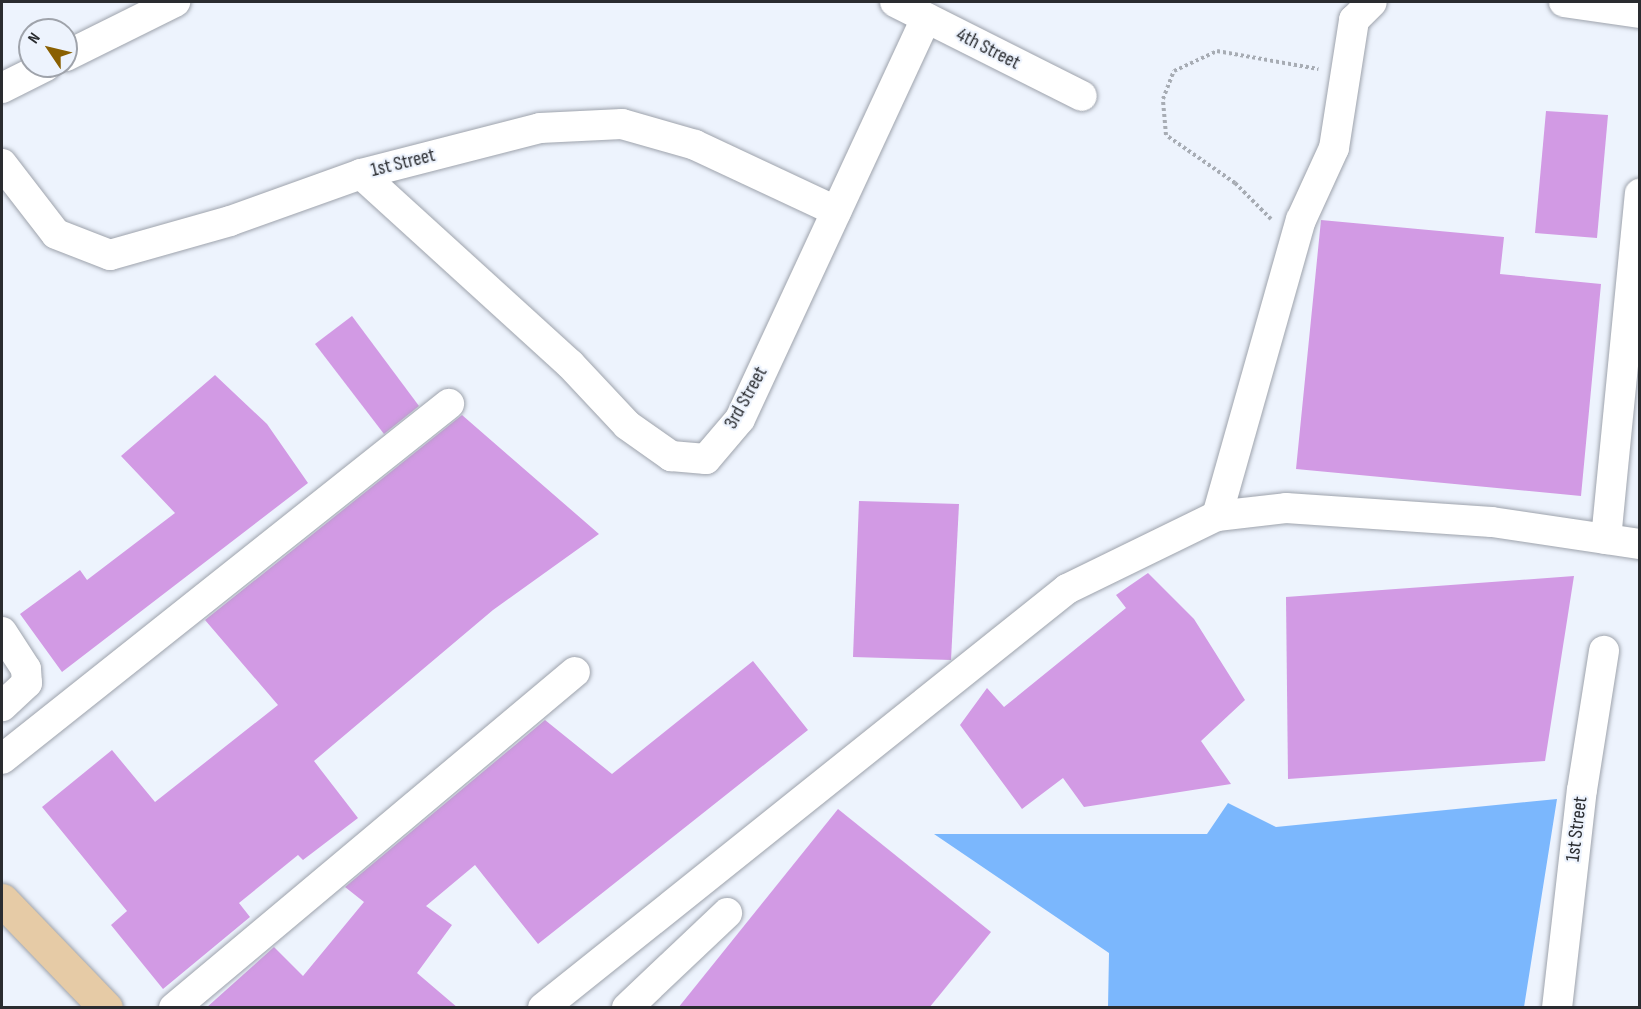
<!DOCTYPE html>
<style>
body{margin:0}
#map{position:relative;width:1641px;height:1009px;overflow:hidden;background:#edf3fd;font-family:"Sofia Sans Condensed",sans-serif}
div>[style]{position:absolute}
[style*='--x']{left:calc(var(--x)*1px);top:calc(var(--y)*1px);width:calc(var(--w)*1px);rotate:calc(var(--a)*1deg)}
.water>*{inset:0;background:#7bb7fd}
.building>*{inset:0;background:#d29ae4}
.path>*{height:4px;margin-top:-2px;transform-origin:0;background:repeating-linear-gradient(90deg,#a7acb4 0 3px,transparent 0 6px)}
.roads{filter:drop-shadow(0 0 2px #9ea3ac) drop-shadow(0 0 2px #9ea3ac)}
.minor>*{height:30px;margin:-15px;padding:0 15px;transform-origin:15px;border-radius:15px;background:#fff}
.major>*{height:33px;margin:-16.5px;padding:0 16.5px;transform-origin:16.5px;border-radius:16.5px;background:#e6cba6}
span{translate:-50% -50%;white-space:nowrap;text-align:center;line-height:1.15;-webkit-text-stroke:4.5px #edf3fd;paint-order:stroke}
.street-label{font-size:20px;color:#2a2c30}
.frame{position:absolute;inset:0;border:3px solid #2a2c30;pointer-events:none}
.north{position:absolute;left:18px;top:18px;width:60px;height:60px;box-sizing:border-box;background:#edf3fd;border:2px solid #9fa3ab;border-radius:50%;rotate:305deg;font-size:16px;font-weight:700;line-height:24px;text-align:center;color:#2a2c30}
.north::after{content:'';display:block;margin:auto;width:21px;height:27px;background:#8a6001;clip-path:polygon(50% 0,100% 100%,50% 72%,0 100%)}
</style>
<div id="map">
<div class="water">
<div style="clip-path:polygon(1557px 799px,1524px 1007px,1108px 1007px,1109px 953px,934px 834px,1207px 834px,1228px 803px,1276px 827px)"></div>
</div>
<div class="building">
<div style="clip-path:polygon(1546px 111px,1608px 115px,1597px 238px,1535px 233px)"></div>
<div style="clip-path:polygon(1321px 220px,1504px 237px,1500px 274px,1601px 284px,1581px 496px,1296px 469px)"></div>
<div style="clip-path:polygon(352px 316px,419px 406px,384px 434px,315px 344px)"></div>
<div style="clip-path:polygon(215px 375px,267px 424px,308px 483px,62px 672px,20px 614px,80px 570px,87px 580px,175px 513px,121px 456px)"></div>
<div style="clip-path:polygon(462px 415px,599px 534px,493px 610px,314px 761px,358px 818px,303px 860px,298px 855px,239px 903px,250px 917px,163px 989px,111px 925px,127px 911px,42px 807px,112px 750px,155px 802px,278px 705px,205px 620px)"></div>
<div style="clip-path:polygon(859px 501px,959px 504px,951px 660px,853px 657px)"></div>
<div style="clip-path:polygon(1148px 573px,1194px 619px,1245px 700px,1201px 741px,1231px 784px,1084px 807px,1063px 778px,1022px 809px,960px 725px,987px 688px,1004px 707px,1126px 608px,1116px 595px)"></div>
<div style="clip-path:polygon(1574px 576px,1545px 761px,1288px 779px,1286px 597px)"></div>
<div style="clip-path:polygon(753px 661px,808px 730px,538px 944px,475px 865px,426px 906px,452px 925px,417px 973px,458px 1008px,206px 1008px,274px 947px,303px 976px,364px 902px,345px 887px,545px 720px,612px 774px)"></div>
<div style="clip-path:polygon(838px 809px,991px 932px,929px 1008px,678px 1008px)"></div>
</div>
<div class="path">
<div style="--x:1271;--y:219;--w:51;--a:-135"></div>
<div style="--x:1235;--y:183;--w:84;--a:-145.2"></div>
<div style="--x:1166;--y:135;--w:36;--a:-95"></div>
<div style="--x:1163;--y:99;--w:30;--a:-69"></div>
<div style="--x:1174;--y:71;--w:47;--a:-24.9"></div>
<div style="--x:1217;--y:51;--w:103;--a:10.1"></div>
</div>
<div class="roads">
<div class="minor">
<div style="--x:895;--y:2;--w:209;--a:26.7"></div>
<div style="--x:1564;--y:2;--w:77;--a:8.2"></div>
<div style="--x:66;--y:56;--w:122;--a:-26.4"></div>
<div style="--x:2;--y:88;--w:49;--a:-26.6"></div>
<div style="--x:2;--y:164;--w:88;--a:52.4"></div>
<div style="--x:56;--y:234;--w:58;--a:21.3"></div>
<div style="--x:110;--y:255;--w:125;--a:-15.8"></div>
<div style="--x:230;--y:221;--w:139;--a:-19.7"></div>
<div style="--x:361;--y:174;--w:185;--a:-14.4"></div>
<div style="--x:540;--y:128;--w:82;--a:-2.8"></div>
<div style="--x:622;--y:124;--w:76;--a:16"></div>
<div style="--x:695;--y:145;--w:156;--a:25.1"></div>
<div style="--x:361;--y:174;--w:282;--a:42.3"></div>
<div style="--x:570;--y:364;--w:83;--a:46.9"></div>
<div style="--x:627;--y:425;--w:54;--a:35.2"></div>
<div style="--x:671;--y:456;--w:35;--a:5"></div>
<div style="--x:706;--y:459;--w:52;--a:-49.6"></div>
<div style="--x:740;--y:419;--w:442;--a:-65.1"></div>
<div style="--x:1217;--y:516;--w:308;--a:-74.2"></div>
<div style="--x:1301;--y:220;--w:79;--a:-65.4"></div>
<div style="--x:1334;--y:148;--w:130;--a:-81.1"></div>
<div style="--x:1354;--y:20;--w:25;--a:-45"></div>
<div style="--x:1606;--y:539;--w:347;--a:-84.4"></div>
<div style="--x:2;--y:632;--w:44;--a:57"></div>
<div style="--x:26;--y:669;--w:14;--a:86"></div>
<div style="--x:27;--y:683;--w:34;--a:137"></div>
<div style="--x:2;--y:759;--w:571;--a:-38.46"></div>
<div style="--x:174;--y:1008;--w:523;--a:-39.96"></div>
<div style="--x:543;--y:1008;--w:671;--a:-38.65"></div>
<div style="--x:1067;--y:589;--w:167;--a:-26"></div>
<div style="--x:1217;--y:516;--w:69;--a:-6.6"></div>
<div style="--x:1286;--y:508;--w:206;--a:3.9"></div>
<div style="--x:1492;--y:522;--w:150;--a:8.5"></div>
<div style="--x:627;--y:1008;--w:138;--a:-43.5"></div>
<div style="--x:1557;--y:1008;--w:219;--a:-83.5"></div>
<div style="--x:1582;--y:790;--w:141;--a:-81"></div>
</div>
<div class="major">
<div style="--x:2;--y:900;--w:150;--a:46.1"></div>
</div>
</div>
<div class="street-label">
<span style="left:988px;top:49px;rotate:27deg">4th Street</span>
<span style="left:403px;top:163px;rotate:-14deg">1st Street</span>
<span style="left:746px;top:398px;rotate:-61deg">3rd Street</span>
<span style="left:1577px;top:829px;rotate:-83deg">1st Street</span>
</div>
<div class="frame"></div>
<div class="north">N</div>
</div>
